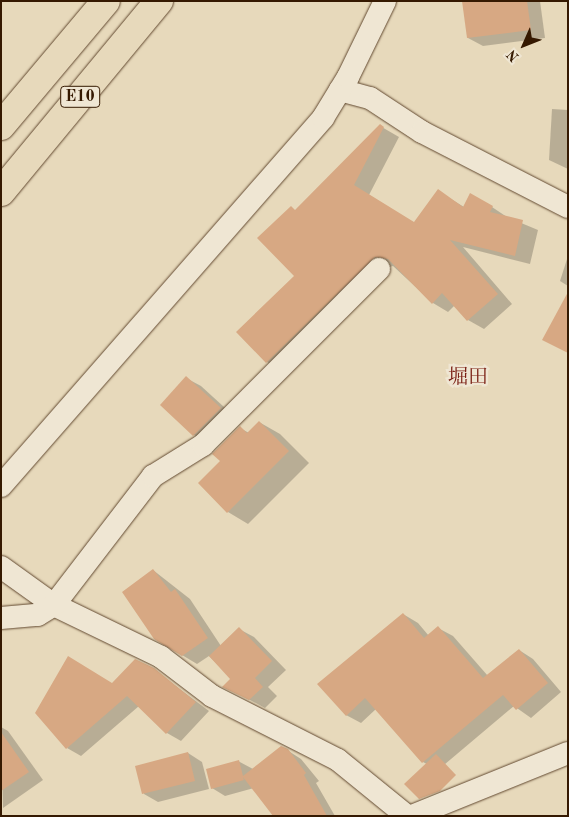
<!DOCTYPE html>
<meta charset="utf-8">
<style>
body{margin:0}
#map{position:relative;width:569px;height:817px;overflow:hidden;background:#e7d9bb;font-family:"Old Standard TT","Noto Serif JP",serif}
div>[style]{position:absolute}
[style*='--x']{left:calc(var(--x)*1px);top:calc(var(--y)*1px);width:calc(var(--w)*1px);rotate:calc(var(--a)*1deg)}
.shadow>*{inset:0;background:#0003}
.building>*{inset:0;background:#d7a883}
.roads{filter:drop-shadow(0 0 1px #624930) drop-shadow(0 0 1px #624930)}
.minor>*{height:22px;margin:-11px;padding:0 11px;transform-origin:11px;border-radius:11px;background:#efe6d3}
.motorway>*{height:28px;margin:-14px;padding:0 14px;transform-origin:14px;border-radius:14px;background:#e7d9bb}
span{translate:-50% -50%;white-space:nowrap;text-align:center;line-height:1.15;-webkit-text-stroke:5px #efe6d3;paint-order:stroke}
.shield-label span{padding:1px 4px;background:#efe6d3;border:1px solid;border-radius:4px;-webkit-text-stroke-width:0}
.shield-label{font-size:16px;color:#351901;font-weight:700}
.quarter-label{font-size:20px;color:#7a1f14}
.frame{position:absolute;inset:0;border:2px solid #351901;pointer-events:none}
.north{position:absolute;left:499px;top:20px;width:50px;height:50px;-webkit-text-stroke:4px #efe6d3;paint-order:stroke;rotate:226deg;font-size:14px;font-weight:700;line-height:20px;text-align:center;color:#351901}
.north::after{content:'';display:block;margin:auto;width:18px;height:22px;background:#351901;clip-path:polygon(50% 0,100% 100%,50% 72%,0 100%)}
</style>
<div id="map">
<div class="shadow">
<div style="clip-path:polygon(463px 1px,540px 1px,545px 38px,483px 46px,468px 38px)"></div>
<div style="clip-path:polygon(552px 109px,568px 110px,568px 169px,549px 160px)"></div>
<div style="clip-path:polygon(380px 126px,399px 137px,369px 195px,415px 224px,438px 191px,464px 207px,492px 207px,507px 217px,538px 230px,530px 264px,463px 247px,512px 304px,484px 329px,468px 320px,455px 305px,448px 312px,433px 303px,393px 266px,385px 268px,283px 371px,267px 362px,238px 332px,295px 276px,296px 211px)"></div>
<div style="clip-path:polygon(568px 256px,568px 286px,560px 281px)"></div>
<div style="clip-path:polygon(186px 378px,201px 386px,235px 417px,208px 443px,194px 435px)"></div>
<div style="clip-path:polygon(259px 422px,280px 434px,309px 463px,248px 524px,228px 512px,222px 461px,240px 428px,249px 433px)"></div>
<div style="clip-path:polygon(153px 570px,190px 599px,221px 646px,239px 629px,254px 637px,286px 670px,268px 687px,277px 696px,265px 708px,239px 694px,232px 679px,209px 656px,197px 664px,182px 655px)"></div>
<div style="clip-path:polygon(403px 614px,418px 623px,429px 636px,438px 628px,453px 636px,488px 676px,519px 650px,533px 659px,561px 692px,531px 718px,514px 706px,438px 770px,423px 762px,376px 709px,361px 723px,346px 715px)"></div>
<div style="clip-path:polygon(153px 669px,209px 711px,181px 741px,167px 733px,139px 706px,81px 756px,67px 748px,113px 684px)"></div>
<div style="clip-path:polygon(1px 727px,8px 731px,43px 780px,3px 808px)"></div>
<div style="clip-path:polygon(287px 750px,301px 759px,319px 781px,316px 783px,335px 816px,275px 816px,254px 788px,225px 796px,212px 788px,238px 761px,253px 769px)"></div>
<div style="clip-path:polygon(188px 753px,202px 762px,209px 789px,158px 802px,144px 794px,137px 767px)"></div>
</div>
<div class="building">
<div style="clip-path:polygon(462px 1px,527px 1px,531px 30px,467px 38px)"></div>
<div style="clip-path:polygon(380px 124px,384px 127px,354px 185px,414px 222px,438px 189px,463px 207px,470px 193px,493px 206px,490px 212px,523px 220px,515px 256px,450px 240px,498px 294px,467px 321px,442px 293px,432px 304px,388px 259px,375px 257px,266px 363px,236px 332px,294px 276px,257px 238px,291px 206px,295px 210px)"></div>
<div style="clip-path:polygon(568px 292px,568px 353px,542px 340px)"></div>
<div style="clip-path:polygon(186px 376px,221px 408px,193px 436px,160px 405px)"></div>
<div style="clip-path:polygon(259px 421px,289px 451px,227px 513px,198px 483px,220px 461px,212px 454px,240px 426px,247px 433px)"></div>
<div style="clip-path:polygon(153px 569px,171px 592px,175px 589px,208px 638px,182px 656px,154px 639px,122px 592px)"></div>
<div style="clip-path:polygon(403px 613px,424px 638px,438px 626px,483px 678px,519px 649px,548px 683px,516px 710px,503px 695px,422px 763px,365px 698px,346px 716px,317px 684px)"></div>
<div style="clip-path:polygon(239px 627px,272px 661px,255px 678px,263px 687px,249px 700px,222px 687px,230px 679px,209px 656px)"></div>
<div style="clip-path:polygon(68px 656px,112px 683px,135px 659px,154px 668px,196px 702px,166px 734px,127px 696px,66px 749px,35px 713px)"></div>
<div style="clip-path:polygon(1px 732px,29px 772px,1px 791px)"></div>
<div style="clip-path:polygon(281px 746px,288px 749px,306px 773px,304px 775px,327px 816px,273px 816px,243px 777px,244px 780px,211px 789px,206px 769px,239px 760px,243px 776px)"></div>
<div style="clip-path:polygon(188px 752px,195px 781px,142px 794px,135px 766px)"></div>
<div style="clip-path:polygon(436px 754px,456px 775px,440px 791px,419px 799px,404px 784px)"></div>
</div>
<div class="roads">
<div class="minor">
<div style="--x:340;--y:90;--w:31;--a:15"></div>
<div style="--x:370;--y:98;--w:62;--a:33.2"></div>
<div style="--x:422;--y:132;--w:164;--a:27.2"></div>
<div style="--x:1;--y:486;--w:489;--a:-48.8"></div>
<div style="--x:323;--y:118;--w:48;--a:-58.6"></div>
<div style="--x:348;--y:77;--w:85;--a:-64"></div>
<div style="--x:1;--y:567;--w:65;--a:35.6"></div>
<div style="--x:54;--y:605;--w:119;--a:25.9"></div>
<div style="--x:161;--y:657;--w:64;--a:37.4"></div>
<div style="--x:212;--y:696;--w:141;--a:26.9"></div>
<div style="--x:338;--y:760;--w:89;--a:39.1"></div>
<div style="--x:1;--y:618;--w:37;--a:-5"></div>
<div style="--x:38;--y:615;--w:19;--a:-32"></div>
<div style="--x:54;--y:605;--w:163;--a:-52.5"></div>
<div style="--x:153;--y:476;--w:59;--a:-31.8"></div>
<div style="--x:203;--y:445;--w:249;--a:-45"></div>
<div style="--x:412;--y:816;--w:168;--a:-22"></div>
</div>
<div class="motorway">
<div style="--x:1;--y:126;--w:163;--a:-50"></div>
<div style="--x:1;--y:192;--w:248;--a:-50.4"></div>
</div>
</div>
<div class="shield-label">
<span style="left:80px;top:97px">E10</span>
</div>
<div class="quarter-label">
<span style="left:468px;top:378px">堀田</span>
</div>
<div class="frame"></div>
<div class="north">N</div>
</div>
